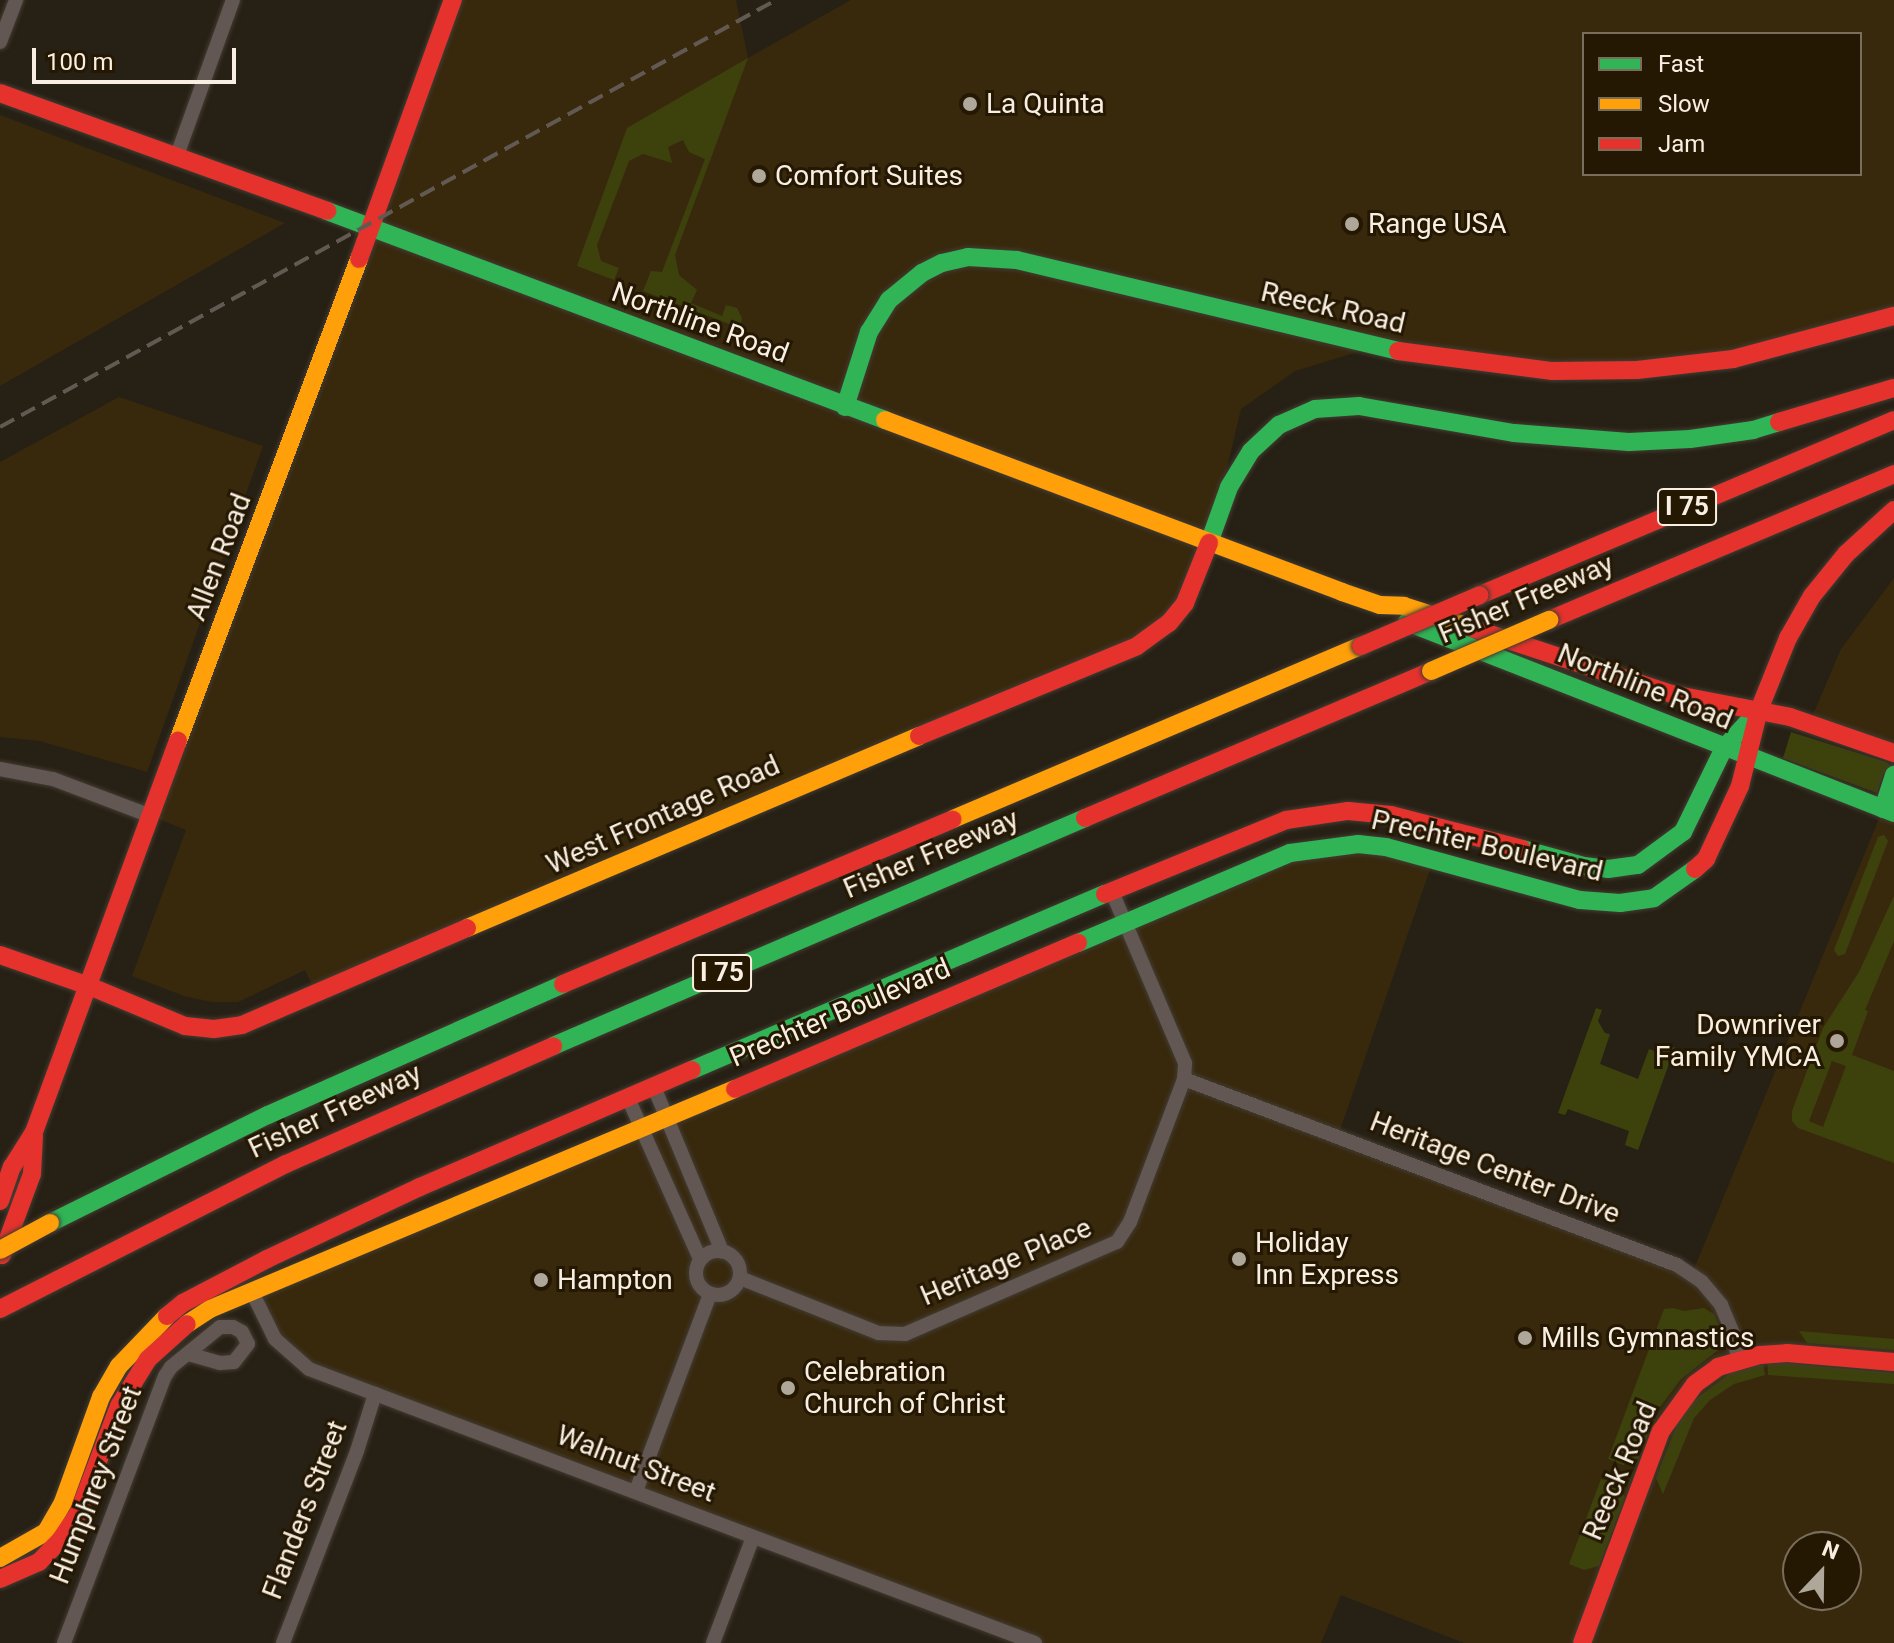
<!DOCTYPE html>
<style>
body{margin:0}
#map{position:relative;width:1894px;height:1643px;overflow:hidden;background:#272014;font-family:Roboto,sans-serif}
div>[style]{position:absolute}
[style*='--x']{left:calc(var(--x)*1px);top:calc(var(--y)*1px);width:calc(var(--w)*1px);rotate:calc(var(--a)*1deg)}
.built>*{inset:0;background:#38290d}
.green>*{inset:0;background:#3d420d}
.roads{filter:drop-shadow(0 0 2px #433c33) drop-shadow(0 0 2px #433c33)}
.street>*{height:14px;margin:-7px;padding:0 7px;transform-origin:7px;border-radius:7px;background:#625753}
.street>.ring{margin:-7px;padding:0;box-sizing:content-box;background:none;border:14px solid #625753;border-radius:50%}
.fast>*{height:18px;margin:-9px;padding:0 9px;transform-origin:9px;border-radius:9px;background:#30b455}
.slow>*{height:18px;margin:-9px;padding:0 9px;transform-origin:9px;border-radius:9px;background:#ff9f0a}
.jam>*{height:18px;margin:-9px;padding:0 9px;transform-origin:9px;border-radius:9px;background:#e5322d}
.rail>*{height:4px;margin-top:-2px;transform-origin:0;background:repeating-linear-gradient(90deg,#625952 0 16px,transparent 0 24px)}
.bridges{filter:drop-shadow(0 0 2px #433c33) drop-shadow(0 0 2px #433c33)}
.slow-bridge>*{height:18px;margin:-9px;padding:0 9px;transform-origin:9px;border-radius:9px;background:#ff9f0a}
.jam-bridge>*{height:18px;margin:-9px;padding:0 9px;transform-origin:9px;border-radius:9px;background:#e5322d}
.dots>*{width:22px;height:22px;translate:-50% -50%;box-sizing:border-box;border:4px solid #251803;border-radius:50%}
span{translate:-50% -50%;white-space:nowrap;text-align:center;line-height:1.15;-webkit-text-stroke:6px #251803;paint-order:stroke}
.shield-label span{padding:2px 6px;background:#251803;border:2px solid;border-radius:6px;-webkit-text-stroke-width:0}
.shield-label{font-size:26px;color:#f8efe2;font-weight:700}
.poi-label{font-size:28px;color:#f8efe2}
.left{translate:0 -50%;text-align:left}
.right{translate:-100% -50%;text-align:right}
.street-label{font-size:28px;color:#f8efe2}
.legend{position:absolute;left:1582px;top:32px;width:280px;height:144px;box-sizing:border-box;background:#251803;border:2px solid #796e5c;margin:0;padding:10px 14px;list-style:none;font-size:24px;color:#f8efe2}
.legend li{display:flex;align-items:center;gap:16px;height:40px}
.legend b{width:40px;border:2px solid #796e5c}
.north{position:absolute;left:1782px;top:1531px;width:80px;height:80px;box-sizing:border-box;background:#251803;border:2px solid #796e5c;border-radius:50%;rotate:22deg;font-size:22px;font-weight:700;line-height:32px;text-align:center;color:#f8efe2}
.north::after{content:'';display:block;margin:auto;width:28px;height:36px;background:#afa79a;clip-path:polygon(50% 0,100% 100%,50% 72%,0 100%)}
.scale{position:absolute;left:32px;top:48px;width:204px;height:36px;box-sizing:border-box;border:4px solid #f8efe2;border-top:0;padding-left:10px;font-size:24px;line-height:28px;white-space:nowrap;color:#f8efe2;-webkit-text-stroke:6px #251803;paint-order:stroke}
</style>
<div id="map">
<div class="built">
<div style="clip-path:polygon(evenodd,453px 0,736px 0,748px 58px,851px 0,1894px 0,1894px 316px,1637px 370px,1374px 347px,1295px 371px,1241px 409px,1209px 543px,1169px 623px,316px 994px,305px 970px,238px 1002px,212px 1002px,184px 996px,132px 976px,186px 830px,151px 816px,453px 0,1584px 34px,1860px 34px,1860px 174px,1584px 174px,1584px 34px)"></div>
<div style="clip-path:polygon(0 115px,285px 223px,0 386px)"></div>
<div style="clip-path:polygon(119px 397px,263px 446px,147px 772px,40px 741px,0 737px,0 462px)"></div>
<div style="clip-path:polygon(1894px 578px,1894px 753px,1809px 724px,1841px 649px)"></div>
<div style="clip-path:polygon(evenodd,1883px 809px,1894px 813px,1894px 1643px,1464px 1643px,1341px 1595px,1321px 1643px,1035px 1643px,298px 1362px,252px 1292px,1309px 848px,1434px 858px,1338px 1136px,1692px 1274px,1883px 809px,1798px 1547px,1846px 1547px,1846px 1595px,1798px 1595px,1798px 1547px)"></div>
</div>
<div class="green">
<div style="clip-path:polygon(748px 58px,675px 255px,679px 275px,697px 290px,691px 303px,722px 316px,726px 305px,737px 308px,742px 318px,740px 328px,643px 291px,651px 271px,662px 272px,705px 159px,689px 152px,683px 140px,668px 147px,672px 163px,643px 154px,629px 161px,597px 245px,601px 261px,619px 268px,614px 280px,577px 266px,627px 128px)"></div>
<div style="clip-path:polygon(1791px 732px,1886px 762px,1891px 766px,1883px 775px,1877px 793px,1783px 758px)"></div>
<div style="clip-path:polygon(1884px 835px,1888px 841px,1845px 954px,1838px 956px,1834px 950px,1878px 837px)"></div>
<div style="clip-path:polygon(evenodd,1894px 896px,1894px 941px,1865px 1010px,1868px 1011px,1852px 1055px,1894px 1071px,1894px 1163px,1798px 1128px,1792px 1121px,1792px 1111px,1823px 1028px,1859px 972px,1894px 896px,1832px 1061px,1846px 1066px,1823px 1127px,1809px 1121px,1832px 1061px)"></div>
<div style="clip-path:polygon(1596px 1008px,1602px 1010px,1598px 1021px,1605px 1033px,1610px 1034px,1600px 1064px,1638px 1079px,1649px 1049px,1657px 1052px,1675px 1047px,1638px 1150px,1625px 1145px,1629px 1131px,1568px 1109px,1565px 1115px,1558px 1113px)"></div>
<div style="clip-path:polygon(1673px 1308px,1684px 1311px,1704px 1308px,1714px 1314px,1724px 1338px,1722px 1347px,1681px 1379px,1657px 1411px,1638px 1459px,1623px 1465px,1608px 1459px,1664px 1309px)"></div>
<div style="clip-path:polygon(1799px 1331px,1894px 1339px,1894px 1350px,1807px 1343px)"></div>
<div style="clip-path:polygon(1786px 1363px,1894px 1373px,1894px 1384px,1768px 1375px,1768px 1364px)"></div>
<div style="clip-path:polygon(1763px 1364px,1765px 1375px,1734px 1384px,1710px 1400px,1694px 1418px,1663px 1494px,1656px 1478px,1677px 1424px,1693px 1401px,1729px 1374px)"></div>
<div style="clip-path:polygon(1601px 1479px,1615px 1483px,1625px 1497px,1599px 1566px,1584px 1570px,1569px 1564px)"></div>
</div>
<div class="roads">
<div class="street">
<div style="--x:0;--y:42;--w:45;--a:-69.1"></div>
<div style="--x:176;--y:158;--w:168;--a:-70.2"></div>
<div style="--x:0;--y:769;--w:54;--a:10.7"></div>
<div style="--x:53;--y:779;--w:105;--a:20.7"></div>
<div style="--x:1184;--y:1079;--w:527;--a:20.67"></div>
<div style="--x:1677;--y:1265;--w:30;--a:34"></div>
<div style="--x:1702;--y:1282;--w:30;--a:50"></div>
<div style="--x:1721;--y:1305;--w:33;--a:67"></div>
<div style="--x:1734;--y:1335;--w:25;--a:81"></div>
<div style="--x:654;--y:1087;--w:178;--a:67.5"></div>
<div style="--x:628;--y:1098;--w:176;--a:65.9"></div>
<div class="ring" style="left:696px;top:1251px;width:30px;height:30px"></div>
<div style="--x:740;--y:1278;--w:149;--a:21.7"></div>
<div style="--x:878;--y:1333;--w:27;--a:2"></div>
<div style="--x:905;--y:1334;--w:231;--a:-23.5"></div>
<div style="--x:1117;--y:1242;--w:24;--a:-57"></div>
<div style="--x:1130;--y:1222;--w:153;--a:-69.3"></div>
<div style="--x:1184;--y:1079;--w:16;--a:-86"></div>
<div style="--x:1185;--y:1063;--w:186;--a:-113.1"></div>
<div style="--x:252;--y:1292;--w:52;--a:63.9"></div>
<div style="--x:275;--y:1339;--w:45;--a:41.4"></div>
<div style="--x:309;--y:1369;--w:776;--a:20.68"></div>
<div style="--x:636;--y:1491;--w:210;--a:-69.4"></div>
<div style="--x:64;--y:1643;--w:285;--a:-69.3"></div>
<div style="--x:165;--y:1376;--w:11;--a:-56"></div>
<div style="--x:171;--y:1367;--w:63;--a:-39.2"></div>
<div style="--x:220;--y:1327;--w:13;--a:0"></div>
<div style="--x:233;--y:1327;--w:10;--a:29"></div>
<div style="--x:242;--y:1332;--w:13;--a:63"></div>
<div style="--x:248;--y:1344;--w:23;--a:128"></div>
<div style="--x:234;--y:1362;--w:14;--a:176"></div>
<div style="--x:220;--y:1363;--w:33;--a:-164"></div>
<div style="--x:283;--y:1643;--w:206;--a:-68.9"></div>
<div style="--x:357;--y:1451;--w:60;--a:-72.5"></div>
<div style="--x:713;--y:1643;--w:113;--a:-69.3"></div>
</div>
<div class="fast">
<div style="--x:327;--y:211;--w:596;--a:20.53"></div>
<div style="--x:845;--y:407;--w:79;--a:-72.3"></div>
<div style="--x:869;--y:332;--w:38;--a:-58"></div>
<div style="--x:889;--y:300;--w:43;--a:-39.3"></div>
<div style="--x:922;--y:273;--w:22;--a:-27"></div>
<div style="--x:942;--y:263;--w:27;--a:-13"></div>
<div style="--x:968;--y:257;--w:49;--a:3.5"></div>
<div style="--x:1017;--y:260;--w:392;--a:13.4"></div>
<div style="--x:1209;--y:543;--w:59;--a:-70.3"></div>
<div style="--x:1229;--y:487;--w:42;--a:-58.6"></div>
<div style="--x:1251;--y:451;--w:38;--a:-43"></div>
<div style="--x:1279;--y:425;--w:39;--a:-24"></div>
<div style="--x:1315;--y:409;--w:44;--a:-3.9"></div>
<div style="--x:1359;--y:406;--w:157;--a:9.9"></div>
<div style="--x:1514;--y:433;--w:115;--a:4.5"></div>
<div style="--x:1629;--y:442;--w:61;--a:-2.8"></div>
<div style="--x:1690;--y:439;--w:64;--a:-8.1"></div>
<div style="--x:1753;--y:430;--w:27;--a:-17"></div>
<div style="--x:1407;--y:622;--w:523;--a:21.41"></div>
<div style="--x:1883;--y:809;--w:36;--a:-72"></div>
<div style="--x:1522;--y:849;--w:64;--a:15.3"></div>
<div style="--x:1584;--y:866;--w:24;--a:7"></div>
<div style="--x:1608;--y:869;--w:30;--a:-8"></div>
<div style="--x:1638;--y:865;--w:56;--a:-36.3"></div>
<div style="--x:1683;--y:832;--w:93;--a:-64"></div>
<div style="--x:1724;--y:748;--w:49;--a:-47.5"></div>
<div style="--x:1078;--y:943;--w:230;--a:-23"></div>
<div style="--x:1290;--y:853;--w:69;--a:-7.5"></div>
<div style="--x:1358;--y:844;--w:28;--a:6"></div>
<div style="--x:1386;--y:847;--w:201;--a:15.3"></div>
<div style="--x:1580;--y:900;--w:40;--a:4.3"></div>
<div style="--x:1620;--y:903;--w:34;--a:-8"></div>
<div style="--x:1654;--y:898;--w:50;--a:-35.3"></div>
<div style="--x:553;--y:1046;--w:579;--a:-23.2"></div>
<div style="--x:692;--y:1070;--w:449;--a:-23.1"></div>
<div style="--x:50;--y:1223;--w:243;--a:-26.4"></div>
<div style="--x:268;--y:1115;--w:323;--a:-23.9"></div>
</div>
<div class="slow">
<div style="--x:885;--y:420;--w:488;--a:20.6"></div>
<div style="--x:1342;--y:592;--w:40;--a:18.9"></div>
<div style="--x:1380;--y:605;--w:24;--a:2"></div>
<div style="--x:1404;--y:606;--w:68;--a:17.9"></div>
<div style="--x:178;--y:741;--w:515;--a:-69.42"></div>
<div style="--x:953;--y:819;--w:443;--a:-23"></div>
<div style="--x:467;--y:928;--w:491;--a:-23"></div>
<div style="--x:187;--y:1324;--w:27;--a:-33"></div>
<div style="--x:210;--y:1309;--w:569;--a:-22.74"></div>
<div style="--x:0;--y:1558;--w:53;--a:-29.5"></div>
<div style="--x:46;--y:1532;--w:34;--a:-60"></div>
<div style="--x:63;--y:1502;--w:112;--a:-70.1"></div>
<div style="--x:101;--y:1397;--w:36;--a:-60"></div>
<div style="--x:119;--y:1366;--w:69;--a:-46.2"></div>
</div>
<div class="jam">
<div style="--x:0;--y:93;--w:348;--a:19.8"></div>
<div style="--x:359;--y:259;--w:276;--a:-70.1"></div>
<div style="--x:1398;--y:351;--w:156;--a:7.4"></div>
<div style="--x:1553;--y:371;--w:84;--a:-0.7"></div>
<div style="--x:1637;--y:370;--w:97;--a:-6.5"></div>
<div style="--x:1733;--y:359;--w:167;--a:-15"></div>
<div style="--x:1779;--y:422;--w:120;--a:-16.5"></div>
<div style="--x:1480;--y:595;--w:449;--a:-22.9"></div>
<div style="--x:1549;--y:620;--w:375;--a:-22.9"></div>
<div style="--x:1469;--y:627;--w:214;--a:18.3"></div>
<div style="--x:1672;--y:694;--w:120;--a:11"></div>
<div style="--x:1790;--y:717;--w:110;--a:19.1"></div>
<div style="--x:1759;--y:710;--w:78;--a:-68.1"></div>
<div style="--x:1788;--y:638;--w:48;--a:-60.3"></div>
<div style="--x:1812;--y:596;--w:54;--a:-51"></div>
<div style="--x:1846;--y:554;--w:65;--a:-42.5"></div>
<div style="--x:919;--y:736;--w:236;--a:-22.4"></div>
<div style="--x:1137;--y:646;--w:39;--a:-36"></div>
<div style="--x:1169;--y:623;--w:26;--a:-51"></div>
<div style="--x:1185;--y:603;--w:65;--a:-68.2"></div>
<div style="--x:1085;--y:818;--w:376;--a:-23"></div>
<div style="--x:1695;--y:869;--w:15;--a:-42"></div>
<div style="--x:1706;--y:859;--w:81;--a:-65"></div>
<div style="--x:1740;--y:786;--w:78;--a:-76"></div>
<div style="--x:1105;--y:894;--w:196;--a:-22.2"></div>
<div style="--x:1286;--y:820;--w:63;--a:-8.3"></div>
<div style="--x:1348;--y:811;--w:43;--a:5.3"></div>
<div style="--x:1391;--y:815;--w:135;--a:14.5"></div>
<div style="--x:0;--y:955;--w:94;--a:19.2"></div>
<div style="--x:563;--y:984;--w:423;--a:-22.9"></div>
<div style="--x:89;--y:986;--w:104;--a:22.6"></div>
<div style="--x:185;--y:1026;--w:29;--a:6"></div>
<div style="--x:214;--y:1029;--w:28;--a:-8"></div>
<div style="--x:242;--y:1025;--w:245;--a:-23.3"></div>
<div style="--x:735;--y:1089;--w:373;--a:-23.1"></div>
<div style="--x:0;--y:1201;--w:36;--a:-71"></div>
<div style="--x:12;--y:1167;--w:41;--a:-57.8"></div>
<div style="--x:34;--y:1132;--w:417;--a:-69.8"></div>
<div style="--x:2;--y:1255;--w:86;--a:-69.7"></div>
<div style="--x:32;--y:1174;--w:38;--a:-87"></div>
<div style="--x:0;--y:1309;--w:321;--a:-26.9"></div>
<div style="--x:286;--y:1164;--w:292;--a:-23.8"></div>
<div style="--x:167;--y:1316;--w:21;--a:-39"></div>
<div style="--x:183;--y:1303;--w:95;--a:-27.6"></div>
<div style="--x:267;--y:1259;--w:169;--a:-25.2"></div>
<div style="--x:420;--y:1187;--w:296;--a:-23.3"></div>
<div style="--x:0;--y:1579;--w:43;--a:-23.6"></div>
<div style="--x:39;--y:1562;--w:32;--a:-46"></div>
<div style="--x:61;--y:1539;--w:30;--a:-56"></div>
<div style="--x:78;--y:1514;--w:116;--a:-69.2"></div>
<div style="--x:119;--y:1406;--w:55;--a:-58.3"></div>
<div style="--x:148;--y:1359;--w:52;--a:-41.9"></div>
<div style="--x:1582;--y:1643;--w:226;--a:-69.6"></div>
<div style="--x:1661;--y:1431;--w:58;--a:-54.1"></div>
<div style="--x:1695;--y:1384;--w:29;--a:-36"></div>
<div style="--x:1718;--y:1367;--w:44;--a:-15.9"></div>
<div style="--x:1760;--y:1355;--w:27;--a:-4"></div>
<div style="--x:1787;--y:1353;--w:107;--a:4.8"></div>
</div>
</div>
<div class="rail">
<div style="--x:0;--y:427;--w:886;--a:-28.82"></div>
</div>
<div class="bridges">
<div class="slow-bridge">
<div style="--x:1431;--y:671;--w:129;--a:-23.4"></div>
<div style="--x:0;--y:1250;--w:57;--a:-28.4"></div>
</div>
<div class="jam-bridge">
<div style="--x:1361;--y:646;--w:129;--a:-23.2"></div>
</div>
</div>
<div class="dots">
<div style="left:970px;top:104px;background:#afa79a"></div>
<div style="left:759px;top:176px;background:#afa79a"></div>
<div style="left:1352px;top:224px;background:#afa79a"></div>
<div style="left:1837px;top:1041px;background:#afa79a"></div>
<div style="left:1239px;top:1259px;background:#afa79a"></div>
<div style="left:541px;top:1280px;background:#afa79a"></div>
<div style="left:1525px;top:1338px;background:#afa79a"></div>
<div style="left:788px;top:1388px;background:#afa79a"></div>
</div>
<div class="shield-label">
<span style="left:1687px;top:507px">I 75</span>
<span style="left:722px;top:973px">I 75</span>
</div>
<div class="poi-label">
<span class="left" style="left:986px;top:104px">La Quinta</span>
<span class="left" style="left:775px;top:176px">Comfort Suites</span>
<span class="left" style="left:1368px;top:224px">Range USA</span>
<span class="right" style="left:1821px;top:1041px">Downriver<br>Family YMCA</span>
<span class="left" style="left:1255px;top:1259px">Holiday<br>Inn Express</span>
<span class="left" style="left:557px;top:1280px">Hampton</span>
<span class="left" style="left:1541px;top:1338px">Mills Gymnastics</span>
<span class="left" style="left:804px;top:1388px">Celebration<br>Church of Christ</span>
</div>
<div class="street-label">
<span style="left:1333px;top:308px;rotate:13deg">Reeck Road</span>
<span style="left:700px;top:323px;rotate:20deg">Northline Road</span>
<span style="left:219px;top:557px;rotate:-69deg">Allen Road</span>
<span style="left:1526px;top:599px;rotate:-23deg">Fisher Freeway</span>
<span style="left:1645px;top:687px;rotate:22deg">Northline Road</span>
<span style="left:663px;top:815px;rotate:-24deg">West Frontage Road</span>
<span style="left:1487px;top:846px;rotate:13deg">Prechter Boulevard</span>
<span style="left:931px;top:854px;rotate:-23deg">Fisher Freeway</span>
<span style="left:840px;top:1013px;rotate:-23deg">Prechter Boulevard</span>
<span style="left:335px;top:1111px;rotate:-25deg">Fisher Freeway</span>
<span style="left:1495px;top:1168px;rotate:21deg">Heritage Center Drive</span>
<span style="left:1006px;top:1262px;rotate:-23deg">Heritage Place</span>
<span style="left:636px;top:1464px;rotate:21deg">Walnut Street</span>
<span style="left:1620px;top:1471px;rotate:-67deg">Reeck Road</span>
<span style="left:96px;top:1485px;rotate:-69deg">Humphrey Street</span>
<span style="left:305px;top:1510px;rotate:-69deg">Flanders Street</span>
</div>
<ul class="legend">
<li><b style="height:10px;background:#30b455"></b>Fast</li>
<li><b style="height:10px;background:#ff9f0a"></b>Slow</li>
<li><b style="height:10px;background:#e5322d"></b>Jam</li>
</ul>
<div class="north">N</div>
<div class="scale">100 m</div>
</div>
